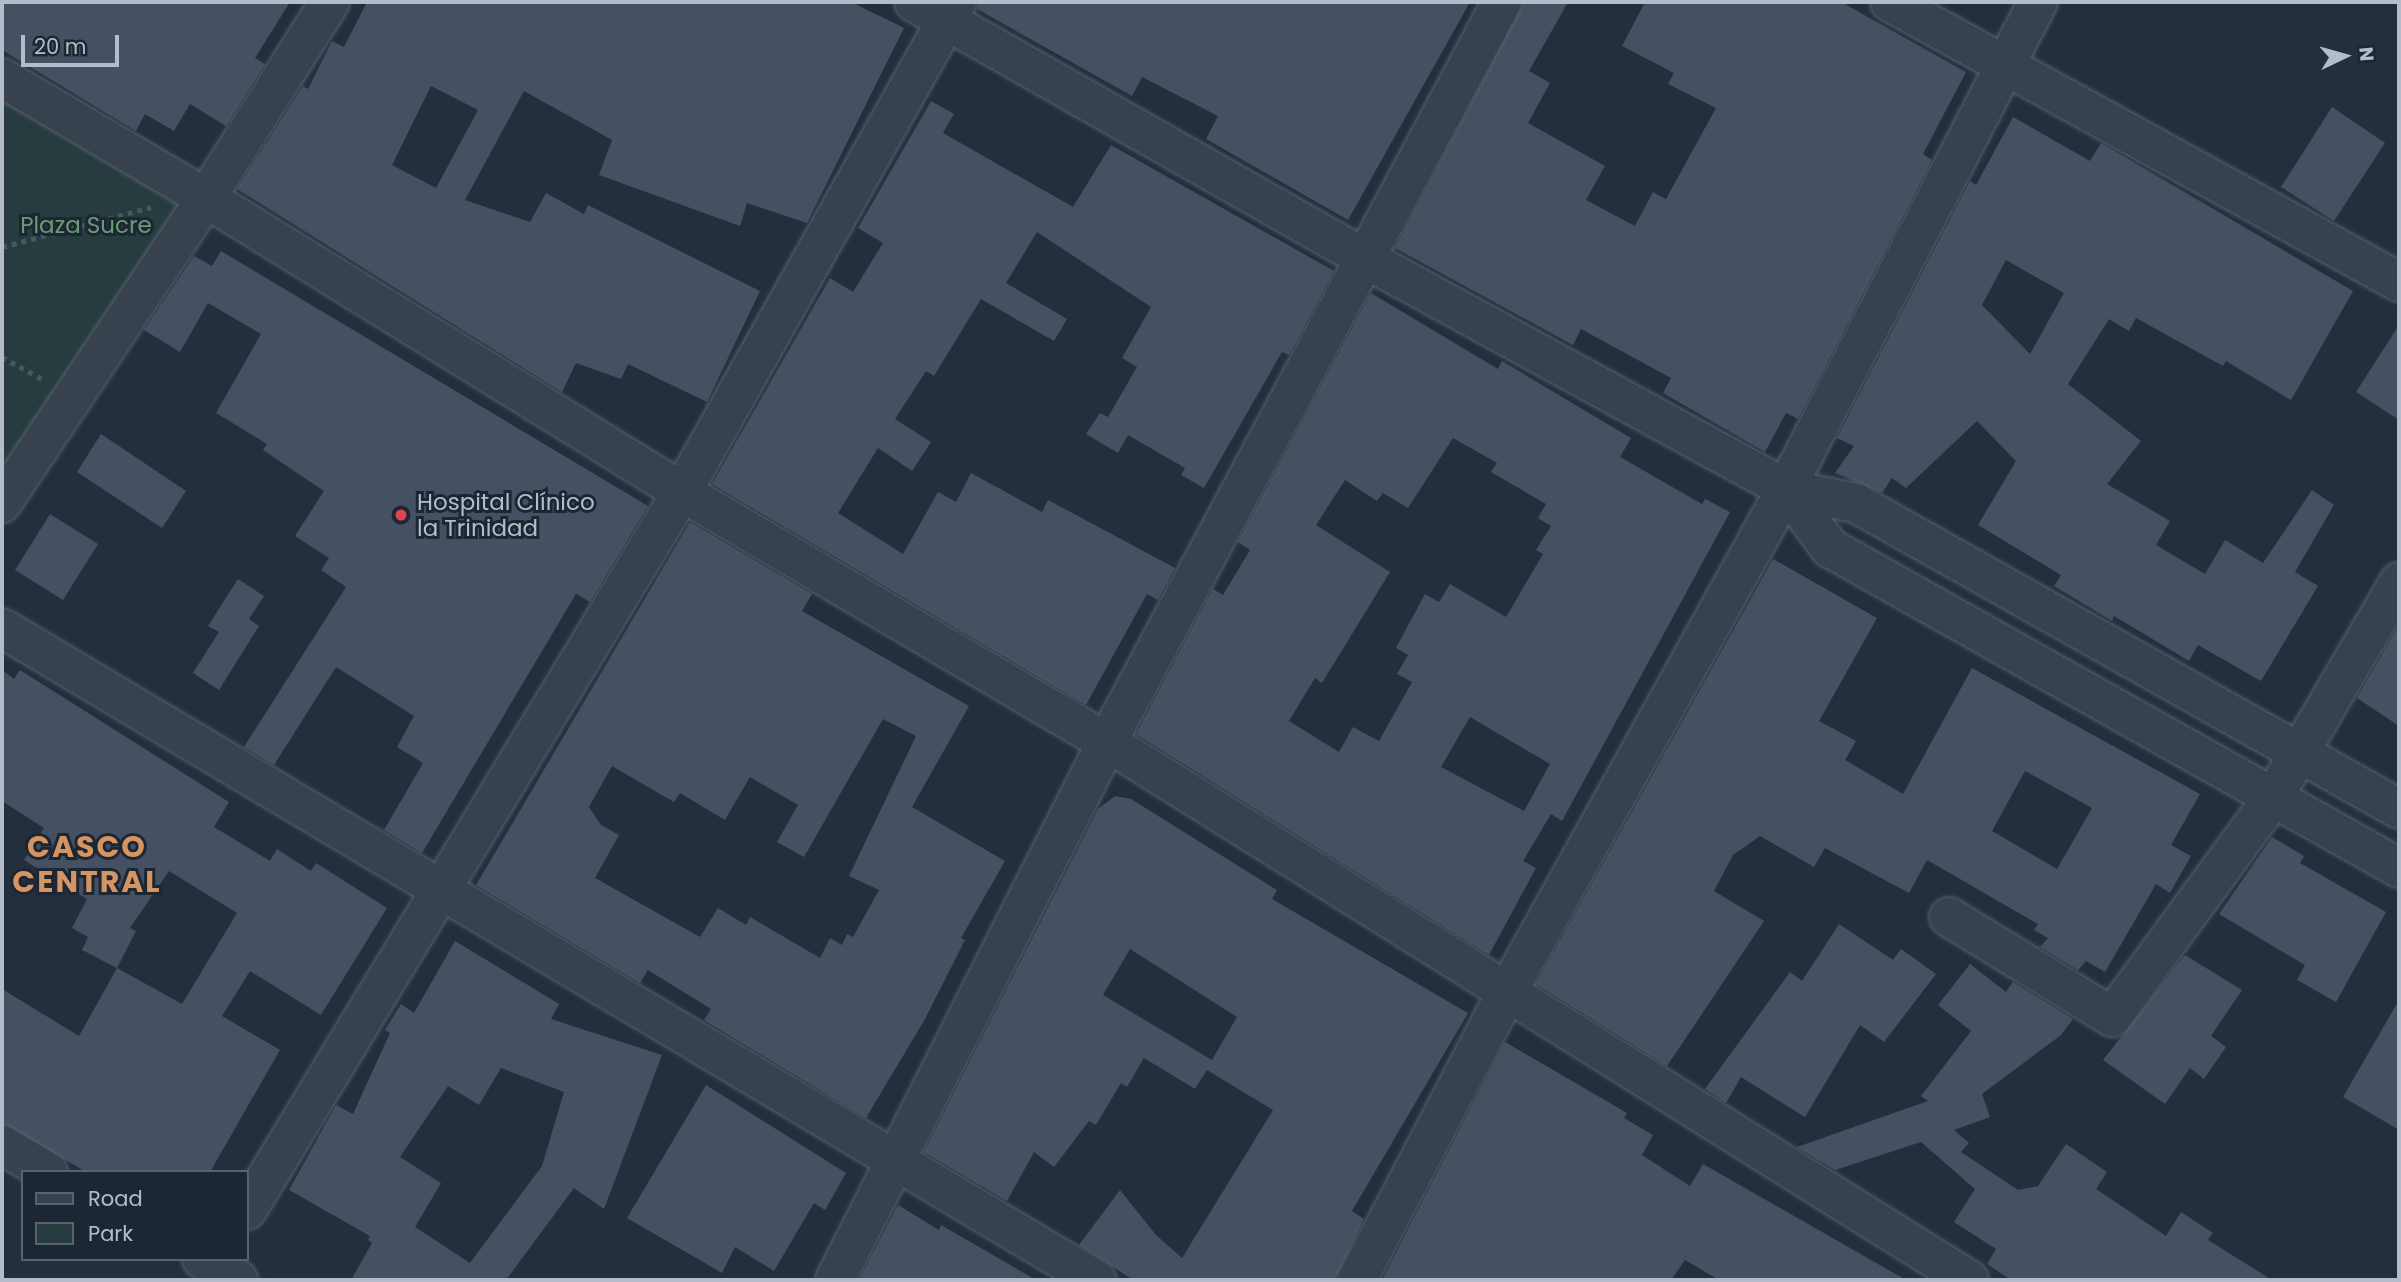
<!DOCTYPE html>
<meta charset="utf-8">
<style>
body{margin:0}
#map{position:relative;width:2401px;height:1282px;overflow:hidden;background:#242f3e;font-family:Poppins,sans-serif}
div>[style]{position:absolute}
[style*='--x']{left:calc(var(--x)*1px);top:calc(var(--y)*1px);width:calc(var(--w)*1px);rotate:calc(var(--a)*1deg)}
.green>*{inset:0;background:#263c3f}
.building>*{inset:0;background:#455162}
.path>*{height:4.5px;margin-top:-2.25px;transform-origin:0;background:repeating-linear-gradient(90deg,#44595c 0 5px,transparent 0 10px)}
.roads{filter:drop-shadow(0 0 2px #565f6c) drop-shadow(0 0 2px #565f6c)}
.minor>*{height:38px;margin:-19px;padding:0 19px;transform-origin:19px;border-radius:19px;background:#38414e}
.dots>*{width:19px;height:19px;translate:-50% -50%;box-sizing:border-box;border:4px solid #1d2633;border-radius:50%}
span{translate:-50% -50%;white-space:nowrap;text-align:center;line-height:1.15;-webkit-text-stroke:6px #1d2633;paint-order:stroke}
.park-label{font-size:23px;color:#6b9a76}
.poi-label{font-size:23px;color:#b4bcc9}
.left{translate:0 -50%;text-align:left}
.district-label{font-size:30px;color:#d59563;font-weight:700;letter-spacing:2px}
.frame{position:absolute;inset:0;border:4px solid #b4bcc9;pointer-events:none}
.legend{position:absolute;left:21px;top:1170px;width:228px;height:91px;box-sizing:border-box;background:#1d2633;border:2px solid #59626f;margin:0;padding:9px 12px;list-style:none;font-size:21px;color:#b4bcc9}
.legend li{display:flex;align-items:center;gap:14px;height:35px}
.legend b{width:35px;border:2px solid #59626f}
.north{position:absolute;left:2310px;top:21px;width:70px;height:70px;-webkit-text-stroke:5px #1d2633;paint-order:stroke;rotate:85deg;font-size:19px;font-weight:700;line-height:28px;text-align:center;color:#b4bcc9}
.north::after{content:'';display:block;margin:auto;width:24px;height:32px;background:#b4bcc9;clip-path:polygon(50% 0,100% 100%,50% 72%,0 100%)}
.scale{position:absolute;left:21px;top:35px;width:98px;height:32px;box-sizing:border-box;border:4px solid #b4bcc9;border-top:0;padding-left:9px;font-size:21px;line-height:24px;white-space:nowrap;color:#b4bcc9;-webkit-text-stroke:5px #1d2633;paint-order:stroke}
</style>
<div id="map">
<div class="green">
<div style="clip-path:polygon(2px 78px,206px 198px,2px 503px)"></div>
</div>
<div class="building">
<div style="clip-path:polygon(2px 2px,290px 2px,255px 58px,265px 64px,226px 126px,190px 104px,174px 131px,145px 114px,136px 131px,2px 50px)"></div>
<div style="clip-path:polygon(evenodd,367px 2px,851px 2px,904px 28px,807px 223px,747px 203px,740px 226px,599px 175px,612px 140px,524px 91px,465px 200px,530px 222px,546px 193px,584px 214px,588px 205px,760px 291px,707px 402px,628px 364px,621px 379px,576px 363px,562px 392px,237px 189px,303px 86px,308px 89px,332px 41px,344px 47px,367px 2px,431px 86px,478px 110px,436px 188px,392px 165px,431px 86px)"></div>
<div style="clip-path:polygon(979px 2px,1470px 2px,1348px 220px,1206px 139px,1218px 116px,1142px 77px,1132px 96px,977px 9px)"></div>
<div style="clip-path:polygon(1524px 2px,1568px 2px,1529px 71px,1550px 83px,1528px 123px,1605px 166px,1586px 200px,1635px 226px,1653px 192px,1666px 199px,1716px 108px,1668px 84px,1674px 73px,1622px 46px,1645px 2px,1841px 2px,1966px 72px,1923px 154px,1932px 160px,1798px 419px,1786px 413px,1765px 452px,1663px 393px,1671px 378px,1581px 329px,1573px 345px,1395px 248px)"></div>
<div style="clip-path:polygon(931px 101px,954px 114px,943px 133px,1073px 207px,1111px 145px,1334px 271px,1289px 355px,1282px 352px,1204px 488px,1181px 475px,1185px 468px,1128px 435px,1118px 453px,1086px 434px,1100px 413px,1108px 417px,1137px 367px,1122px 358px,1151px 307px,1037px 232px,1006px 283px,1067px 319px,1054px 341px,981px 299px,934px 376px,926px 371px,895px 419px,931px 442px,912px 471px,878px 448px,838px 513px,903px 554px,938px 492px,956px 502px,971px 473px,1042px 512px,1048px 500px,1175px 568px,1158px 600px,1147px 594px,1086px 705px,712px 484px,830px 278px,853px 292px,883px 243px,858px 228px)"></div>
<div style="clip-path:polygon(2332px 107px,2385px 143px,2334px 221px,2281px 187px)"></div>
<div style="clip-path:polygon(evenodd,2013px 117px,2090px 161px,2101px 143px,2353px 291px,2291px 400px,2226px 361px,2223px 366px,2136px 318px,2129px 331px,2109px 319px,2068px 384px,2141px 441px,2107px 484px,2170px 521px,2156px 545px,2205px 574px,2225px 540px,2263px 563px,2312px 490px,2334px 505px,2295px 572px,2318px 586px,2261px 681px,2198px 645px,2189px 661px,2114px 616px,2112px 621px,2054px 586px,2061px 575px,1978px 525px,2016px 461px,1977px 421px,1906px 488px,1892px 478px,1882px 493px,1835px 473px,1854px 446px,1837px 438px,1970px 181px,1976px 185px,2013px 117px,2006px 260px,2064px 293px,2030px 354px,1982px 305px,2006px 260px)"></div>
<div style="clip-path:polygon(221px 251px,648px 506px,590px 602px,576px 594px,422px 853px,384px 830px,423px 763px,397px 747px,414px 716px,336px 667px,274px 765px,244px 747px,346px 587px,321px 570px,329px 558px,295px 536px,324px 491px,263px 450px,267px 444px,216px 413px,261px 334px,208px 303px,180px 352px,144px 330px,194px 256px,212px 266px)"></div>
<div style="clip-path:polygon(evenodd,1371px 293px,1498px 369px,1502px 361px,1631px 438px,1620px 457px,1702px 504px,1705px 499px,1730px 512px,1562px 821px,1551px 814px,1523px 861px,1536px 868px,1489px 955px,1136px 734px,1213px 589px,1223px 595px,1250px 550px,1238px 542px,1371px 293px,1453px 438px,1497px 463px,1491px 472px,1546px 504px,1538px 518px,1551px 526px,1536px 550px,1543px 554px,1506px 617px,1450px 584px,1439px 602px,1425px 594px,1396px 648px,1408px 655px,1397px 674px,1412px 682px,1379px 741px,1353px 727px,1339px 752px,1289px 721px,1315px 678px,1322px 683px,1390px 572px,1316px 525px,1345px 480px,1377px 501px,1383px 493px,1408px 508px,1453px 438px,1371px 293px,1470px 717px,1550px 764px,1524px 811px,1441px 767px,1470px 717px)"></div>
<div style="clip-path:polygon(2399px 325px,2399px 420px,2356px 392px)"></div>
<div style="clip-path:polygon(101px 434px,186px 491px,162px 528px,77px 472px)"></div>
<div style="clip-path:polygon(50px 514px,98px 544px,63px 600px,15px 570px)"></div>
<div style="clip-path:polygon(evenodd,690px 522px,812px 594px,802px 611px,969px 706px,912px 807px,1005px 861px,961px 938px,965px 940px,925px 1019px,866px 1118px,704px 1020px,711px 1009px,648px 970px,640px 983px,476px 885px,690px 522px,883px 719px,916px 736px,849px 876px,879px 890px,853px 937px,847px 934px,842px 945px,830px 938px,820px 958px,750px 917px,746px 925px,718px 908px,700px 937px,595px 878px,619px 835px,601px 825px,589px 807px,612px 766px,674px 802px,680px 793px,725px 820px,750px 777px,798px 805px,777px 842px,804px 857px,883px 719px)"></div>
<div style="clip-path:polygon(evenodd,1773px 559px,1877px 618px,1819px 721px,1856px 741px,1845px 760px,1903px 794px,1972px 668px,2200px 794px,2171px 845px,2191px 856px,2170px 893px,2156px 884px,2105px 972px,2086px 961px,2078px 970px,2040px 947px,2048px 938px,2034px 930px,2038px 924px,1927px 860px,1909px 893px,1825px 848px,1814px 867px,1760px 836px,1733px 855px,1714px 891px,1764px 921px,1667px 1066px,1536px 984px,1773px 559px,2025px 771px,2092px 808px,2057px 869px,1992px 831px,2025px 771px)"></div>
<div style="clip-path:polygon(238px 579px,264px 596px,249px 619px,259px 626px,219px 690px,193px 673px,219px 632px,208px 626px)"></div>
<div style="clip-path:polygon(2399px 625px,2399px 726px,2357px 698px)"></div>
<div style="clip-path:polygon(evenodd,2px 670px,14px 679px,20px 670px,229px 802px,214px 827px,270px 861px,277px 849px,311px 871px,316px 863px,387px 908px,321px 1015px,250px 971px,222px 1016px,280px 1050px,210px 1172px,86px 1172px,2px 1123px,2px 989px,79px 1036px,117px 968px,82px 950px,88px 937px,72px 928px,87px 899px,24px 860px,44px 828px,2px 801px,2px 670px,169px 871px,237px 913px,182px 1004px,117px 968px,136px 931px,130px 928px,169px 871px)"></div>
<div style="clip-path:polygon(evenodd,1115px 796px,1131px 799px,1277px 890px,1272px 899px,1468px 1013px,1352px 1211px,1364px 1219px,1335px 1280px,1133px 1280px,1079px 1245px,1120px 1190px,1156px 1235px,1182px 1258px,1273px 1110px,1207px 1070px,1195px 1089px,1144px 1058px,1127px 1087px,1121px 1083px,1096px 1125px,1089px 1121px,1054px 1167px,1034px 1152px,1007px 1201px,924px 1152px,1098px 809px,1115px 796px,1130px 949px,1237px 1017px,1212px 1060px,1103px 995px,1130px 949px)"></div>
<div style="clip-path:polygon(2272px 837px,2304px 856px,2300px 863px,2386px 912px,2336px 1002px,2297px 980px,2305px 965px,2219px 914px)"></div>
<div style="clip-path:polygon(1839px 924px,1893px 960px,1901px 949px,1936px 974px,1884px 1042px,1860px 1025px,1805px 1117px,1741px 1077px,1726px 1103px,1705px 1089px,1790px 972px,1802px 981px)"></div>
<div style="clip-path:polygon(evenodd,455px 941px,559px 1004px,551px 1019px,662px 1055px,604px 1209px,574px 1188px,506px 1280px,351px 1280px,372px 1243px,368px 1240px,370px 1236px,289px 1190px,336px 1105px,353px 1114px,390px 1033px,385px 1030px,401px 1004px,414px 1013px,455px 941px,501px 1068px,564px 1092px,542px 1166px,470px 1263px,415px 1227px,441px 1183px,400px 1157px,448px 1086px,479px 1105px,501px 1068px)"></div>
<div style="clip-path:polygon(2185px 955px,2242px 990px,2211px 1036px,2226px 1047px,2204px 1079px,2190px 1068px,2165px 1104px,2103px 1060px)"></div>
<div style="clip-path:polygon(1970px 964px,2006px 992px,2013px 982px,2073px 1019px,2061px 1035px,1982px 1094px,1990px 1117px,1954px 1130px,1969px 1143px,1961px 1152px,2018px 1190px,2038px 1186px,2066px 1144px,2107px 1172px,2096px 1189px,2166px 1236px,2181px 1212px,2213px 1233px,2208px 1240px,2272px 1280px,2011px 1280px,1987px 1264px,1996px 1249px,1954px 1222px,1975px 1189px,1921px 1142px,1835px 1170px,1797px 1147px,1928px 1101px,1921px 1096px,1971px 1031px,1938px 1005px)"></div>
<div style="clip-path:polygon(2399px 1000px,2399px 1130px,2343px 1097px)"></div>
<div style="clip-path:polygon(1505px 1042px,1627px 1113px,1624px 1118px,1653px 1135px,1642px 1155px,1690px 1186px,1703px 1164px,1906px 1280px,1719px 1280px,1685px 1260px,1671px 1280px,1382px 1280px)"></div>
<div style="clip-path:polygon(706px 1085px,846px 1173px,825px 1210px,814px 1203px,774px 1271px,735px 1247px,722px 1273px,627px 1218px)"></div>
<div style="clip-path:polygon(898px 1205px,939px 1230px,941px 1225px,1036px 1280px,859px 1280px)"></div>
</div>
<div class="path">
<div style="--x:2;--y:247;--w:154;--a:-15"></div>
<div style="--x:2;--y:357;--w:48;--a:28.7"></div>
</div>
<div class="roads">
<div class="minor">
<div style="--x:914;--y:2;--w:520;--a:29.62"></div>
<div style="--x:1366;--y:259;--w:479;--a:28.7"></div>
<div style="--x:1786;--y:489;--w:71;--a:11.3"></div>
<div style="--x:1856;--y:503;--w:623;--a:29.4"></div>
<div style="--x:1890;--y:2;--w:581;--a:28.82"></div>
<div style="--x:2;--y:78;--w:237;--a:30.5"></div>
<div style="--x:206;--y:198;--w:559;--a:31.7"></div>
<div style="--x:682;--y:492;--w:493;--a:30.5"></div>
<div style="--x:1107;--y:742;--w:1016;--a:31.97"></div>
<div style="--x:1786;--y:489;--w:74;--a:53.3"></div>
<div style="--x:1830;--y:548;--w:653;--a:29.35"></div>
<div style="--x:2;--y:503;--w:367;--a:-56.2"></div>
<div style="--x:206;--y:198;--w:232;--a:-57.7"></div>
<div style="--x:2;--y:628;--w:1274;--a:30.79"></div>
<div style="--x:1949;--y:917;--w:191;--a:31.5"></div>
<div style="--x:2112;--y:1017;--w:272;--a:-53.7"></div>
<div style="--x:2273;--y:798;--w:250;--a:-59.7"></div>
<div style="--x:2;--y:1145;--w:53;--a:30.4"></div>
<div style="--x:247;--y:1210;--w:839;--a:-58.79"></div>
<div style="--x:682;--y:492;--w:562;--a:-60.7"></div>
<div style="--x:202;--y:1259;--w:42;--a:30.3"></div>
<div style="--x:835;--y:1280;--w:603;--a:-63.18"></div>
<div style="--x:1107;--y:742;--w:839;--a:-61.91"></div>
<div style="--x:1357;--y:1280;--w:322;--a:-62.5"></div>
<div style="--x:1506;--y:994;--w:577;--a:-60.99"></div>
<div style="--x:1786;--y:489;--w:548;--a:-62.64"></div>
</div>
</div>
<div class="dots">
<div style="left:401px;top:515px;background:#e0444e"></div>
</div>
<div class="park-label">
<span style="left:86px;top:225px">Plaza Sucre</span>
</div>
<div class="poi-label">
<span class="left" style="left:417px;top:515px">Hospital Clínico<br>la Trinidad</span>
</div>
<div class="district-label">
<span style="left:87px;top:864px">CASCO<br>CENTRAL</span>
</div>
<div class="frame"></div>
<ul class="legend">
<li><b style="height:9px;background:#38414e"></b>Road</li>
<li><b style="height:19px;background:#263c3f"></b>Park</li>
</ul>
<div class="north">N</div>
<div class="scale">20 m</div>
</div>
